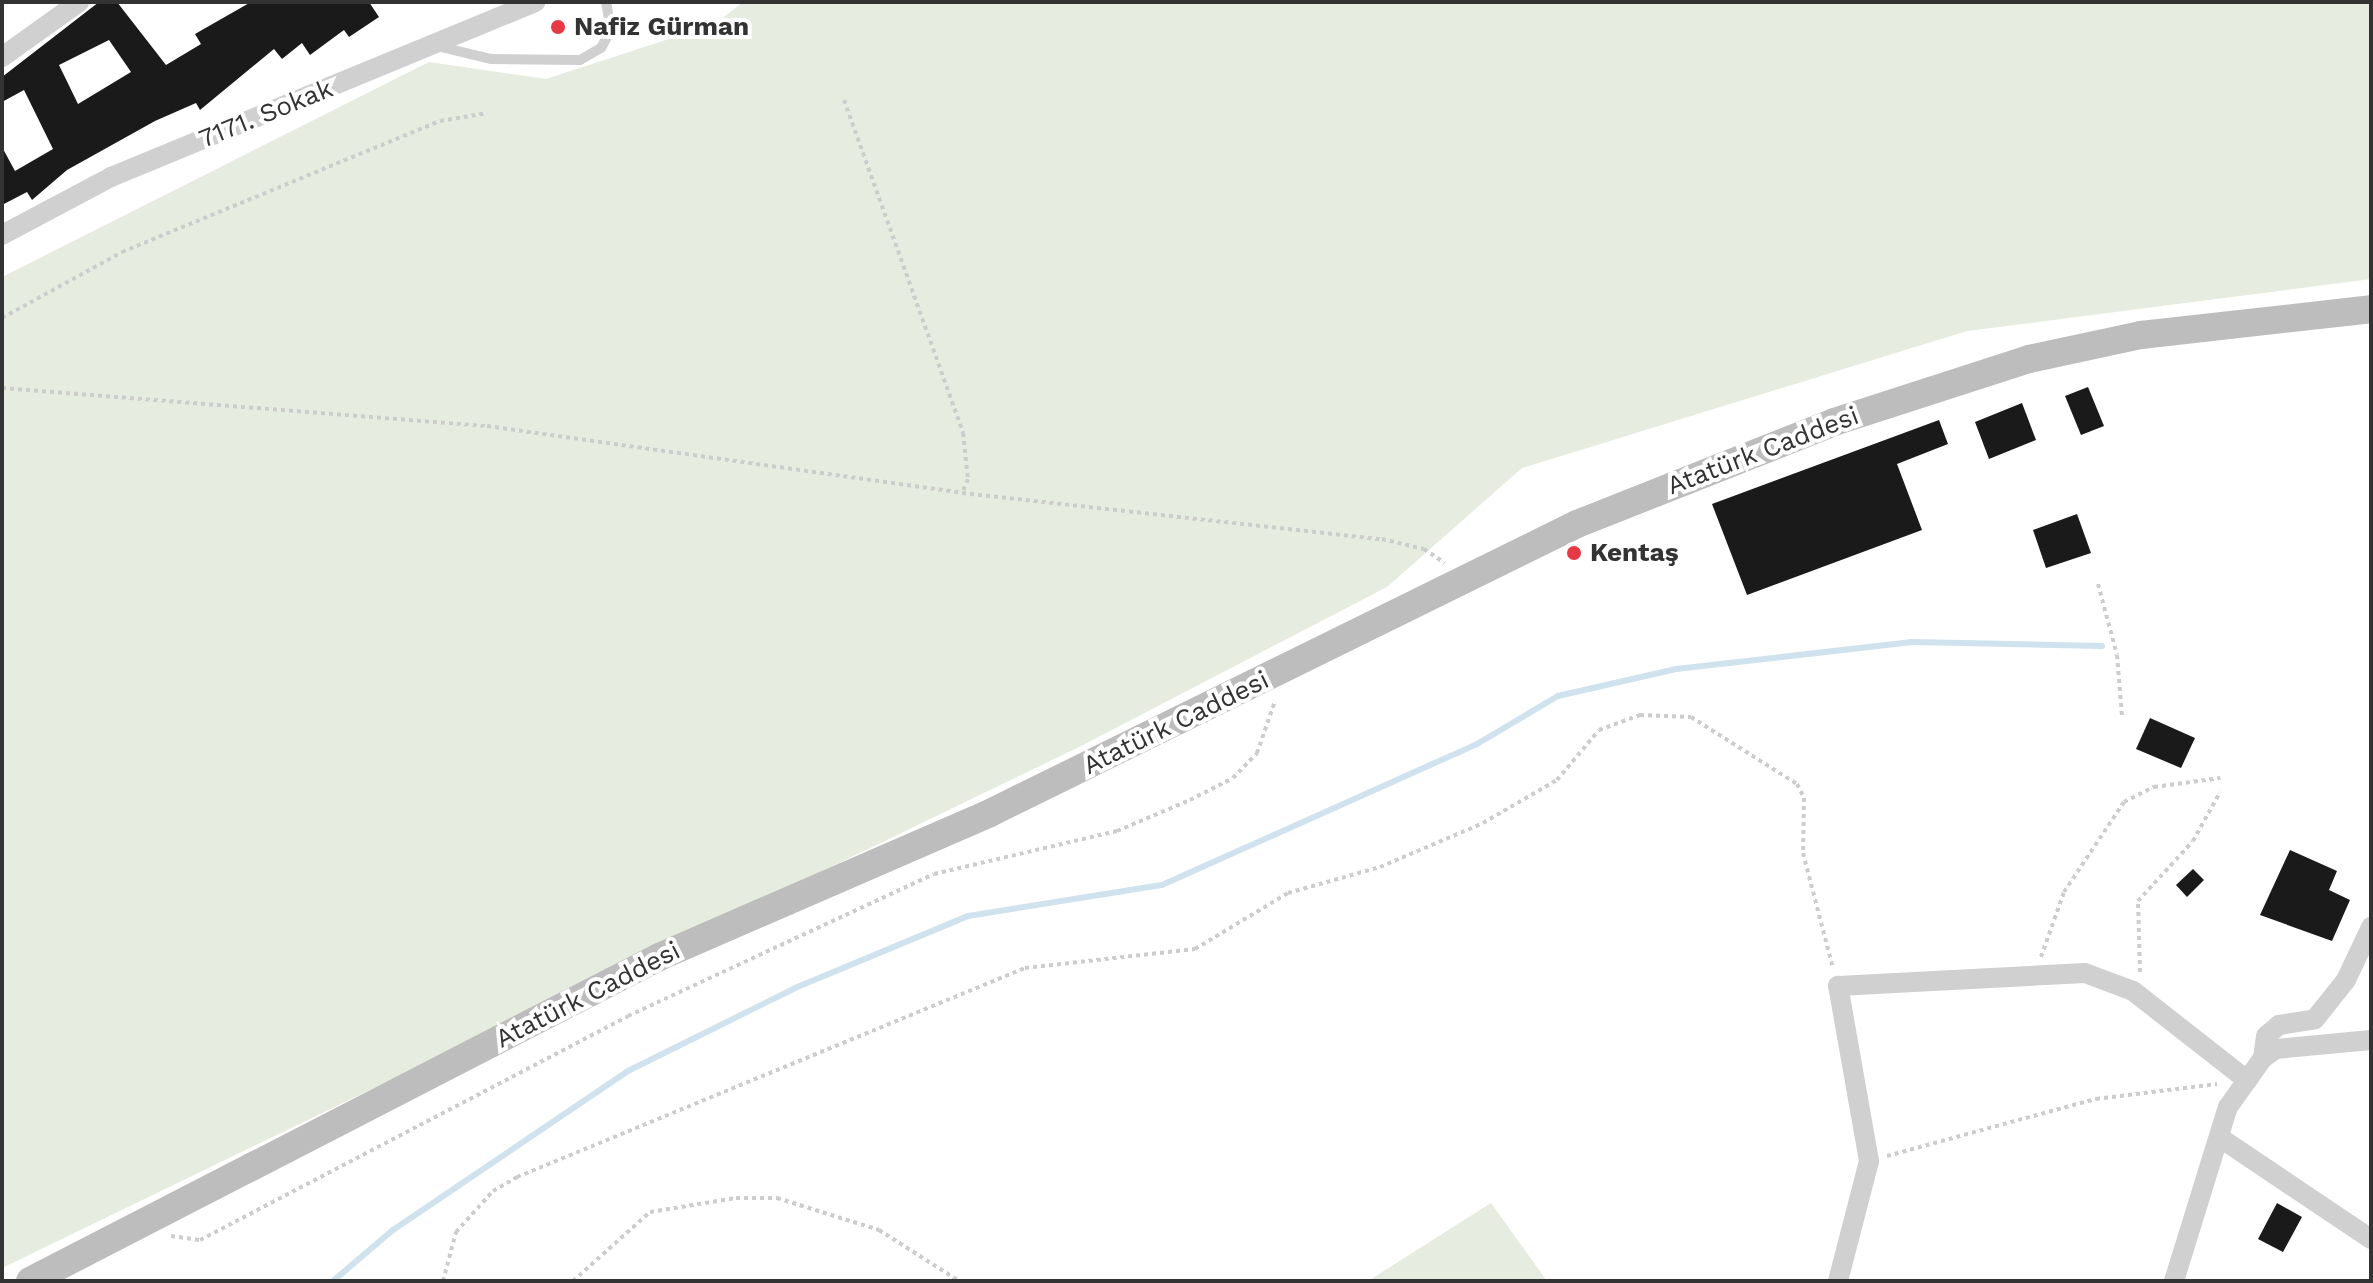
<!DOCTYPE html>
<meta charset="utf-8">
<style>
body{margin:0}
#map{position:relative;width:2373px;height:1283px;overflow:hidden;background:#fff;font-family:"Work Sans",sans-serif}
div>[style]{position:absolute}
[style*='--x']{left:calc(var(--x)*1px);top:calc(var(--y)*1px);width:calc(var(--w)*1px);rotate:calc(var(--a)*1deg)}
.green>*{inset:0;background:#e6ecdf}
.stream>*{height:6px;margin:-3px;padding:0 3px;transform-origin:3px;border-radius:3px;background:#cfe2ee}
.building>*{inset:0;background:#1a1a1a}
.path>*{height:4px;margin-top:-2px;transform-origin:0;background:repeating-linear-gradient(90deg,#cdcdcd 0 4px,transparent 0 8px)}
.lane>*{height:10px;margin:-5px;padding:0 5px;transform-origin:5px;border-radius:5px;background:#d0d0d0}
.street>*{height:20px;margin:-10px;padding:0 10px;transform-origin:10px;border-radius:10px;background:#d0d0d0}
.secondary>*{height:28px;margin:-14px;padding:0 14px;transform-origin:14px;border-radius:14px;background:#bdbdbd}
.dots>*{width:22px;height:22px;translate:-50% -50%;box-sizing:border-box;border:4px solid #fff;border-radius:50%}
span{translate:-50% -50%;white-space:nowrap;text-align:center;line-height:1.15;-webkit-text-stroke:8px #fff;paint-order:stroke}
.poi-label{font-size:26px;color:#333;font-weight:700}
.left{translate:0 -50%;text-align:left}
.street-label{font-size:26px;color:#333}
.frame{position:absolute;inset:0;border:4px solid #333;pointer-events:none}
</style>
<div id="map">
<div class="green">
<div style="clip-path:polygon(743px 2px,2371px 2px,2371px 279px,1967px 331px,1522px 468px,1387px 587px,1081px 746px,2px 1268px,2px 277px,429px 62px,546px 79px,715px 24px)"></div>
<div style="clip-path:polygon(1491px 1203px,1547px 1281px,1368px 1281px)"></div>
</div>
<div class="stream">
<div style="--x:333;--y:1281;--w:79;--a:-40.4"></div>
<div style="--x:393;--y:1230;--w:282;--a:-34.1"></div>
<div style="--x:626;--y:1072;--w:189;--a:-26.4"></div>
<div style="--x:795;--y:988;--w:187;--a:-22.6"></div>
<div style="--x:968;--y:916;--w:196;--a:-9.1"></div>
<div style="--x:1162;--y:885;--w:345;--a:-24.1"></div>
<div style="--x:1477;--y:744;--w:94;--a:-30.7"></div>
<div style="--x:1558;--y:696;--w:121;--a:-12.9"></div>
<div style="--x:1676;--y:669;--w:238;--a:-6.5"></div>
<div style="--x:1912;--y:642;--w:190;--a:1.2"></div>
</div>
<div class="building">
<div style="clip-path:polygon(evenodd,99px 2px,117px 2px,166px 65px,201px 44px,195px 34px,251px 2px,369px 2px,379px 17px,349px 37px,344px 30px,310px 55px,302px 43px,282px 59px,274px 49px,200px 110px,196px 103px,155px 121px,67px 170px,32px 200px,27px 192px,2px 205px,2px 147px,15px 171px,53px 149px,24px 90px,2px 102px,2px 77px,99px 2px,109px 40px,131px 72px,78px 104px,59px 65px,109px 40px)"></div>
<div style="clip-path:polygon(2088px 387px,2104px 426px,2081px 435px,2065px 396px)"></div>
<div style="clip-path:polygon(2022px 403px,2036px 440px,1989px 459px,1975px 422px)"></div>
<div style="clip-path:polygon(1939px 420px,1948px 444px,1897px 464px,1922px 530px,1747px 595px,1712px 504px)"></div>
<div style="clip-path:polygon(2077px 514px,2091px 553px,2046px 568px,2033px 530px)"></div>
<div style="clip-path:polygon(2150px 718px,2195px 738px,2181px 768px,2136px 749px)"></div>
<div style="clip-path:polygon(2290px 850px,2337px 871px,2329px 890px,2350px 900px,2332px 941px,2260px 915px)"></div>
<div style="clip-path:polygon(2193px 869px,2204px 880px,2187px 897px,2176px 885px)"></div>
<div style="clip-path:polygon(2277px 1203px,2302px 1217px,2283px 1252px,2258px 1239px)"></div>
</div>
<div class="path">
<div style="--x:844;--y:100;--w:354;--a:70.3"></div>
<div style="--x:963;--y:433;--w:46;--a:83.8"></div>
<div style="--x:968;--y:479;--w:15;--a:113"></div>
<div style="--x:2;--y:318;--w:137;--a:-28.8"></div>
<div style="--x:122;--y:252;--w:344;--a:-22.4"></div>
<div style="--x:440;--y:121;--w:48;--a:-9.7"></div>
<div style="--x:2;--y:388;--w:486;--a:4.5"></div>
<div style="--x:487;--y:426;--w:480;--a:8"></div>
<div style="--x:962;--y:493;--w:423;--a:6.3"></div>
<div style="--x:1382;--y:539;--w:43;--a:13.4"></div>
<div style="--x:1424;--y:549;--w:25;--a:34"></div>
<div style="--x:2098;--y:584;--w:73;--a:75"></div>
<div style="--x:2117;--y:655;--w:61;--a:85.3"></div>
<div style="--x:2041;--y:957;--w:69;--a:-70.5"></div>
<div style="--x:2064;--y:892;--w:108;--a:-56.3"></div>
<div style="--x:2124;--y:802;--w:34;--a:-27"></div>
<div style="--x:2154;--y:787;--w:67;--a:-7.8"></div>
<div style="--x:2140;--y:972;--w:71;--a:-91.6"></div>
<div style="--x:2138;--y:901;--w:81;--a:-47.5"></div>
<div style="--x:2193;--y:841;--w:56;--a:-61.1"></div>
<div style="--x:1887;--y:1156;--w:217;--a:-15.3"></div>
<div style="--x:2096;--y:1099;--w:122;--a:-7.1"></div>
<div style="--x:171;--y:1236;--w:29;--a:8"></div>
<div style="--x:200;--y:1240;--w:483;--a:-27.6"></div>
<div style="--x:628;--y:1016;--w:337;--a:-24.9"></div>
<div style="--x:934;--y:874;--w:188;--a:-13.2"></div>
<div style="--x:1117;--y:831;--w:79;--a:-23"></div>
<div style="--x:1190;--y:800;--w:48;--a:-27.1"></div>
<div style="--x:1233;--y:778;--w:35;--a:-46"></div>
<div style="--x:1257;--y:753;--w:55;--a:-70.9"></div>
<div style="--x:443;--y:1281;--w:51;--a:-75.1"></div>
<div style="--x:456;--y:1232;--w:55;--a:-47.9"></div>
<div style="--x:493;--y:1191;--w:28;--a:-30"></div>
<div style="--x:517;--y:1177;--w:549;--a:-22.36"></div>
<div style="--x:1025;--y:968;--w:171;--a:-6.4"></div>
<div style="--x:1195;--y:949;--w:109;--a:-31.1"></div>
<div style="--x:1288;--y:893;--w:96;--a:-15.8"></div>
<div style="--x:1380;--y:867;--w:112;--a:-23.1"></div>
<div style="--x:1483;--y:823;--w:86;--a:-30.2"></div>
<div style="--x:1557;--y:780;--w:65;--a:-50"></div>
<div style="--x:1599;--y:730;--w:44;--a:-20.1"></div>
<div style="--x:1640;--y:715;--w:51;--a:2.2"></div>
<div style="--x:1691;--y:717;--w:125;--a:32.3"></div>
<div style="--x:1797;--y:784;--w:16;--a:63"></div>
<div style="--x:1804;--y:798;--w:55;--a:91"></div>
<div style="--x:1803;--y:853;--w:119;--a:75.4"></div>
<div style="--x:573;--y:1281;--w:103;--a:-41.9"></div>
<div style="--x:650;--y:1212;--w:87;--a:-9.2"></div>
<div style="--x:736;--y:1198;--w:41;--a:0"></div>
<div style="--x:777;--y:1198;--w:107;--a:17.4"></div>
<div style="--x:879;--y:1230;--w:95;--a:32.5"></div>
</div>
<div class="lane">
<div style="--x:437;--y:46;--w:56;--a:13.5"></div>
<div style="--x:491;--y:59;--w:89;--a:0.6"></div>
<div style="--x:580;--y:60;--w:24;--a:-30"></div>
<div style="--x:601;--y:48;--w:21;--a:-61"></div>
<div style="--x:611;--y:30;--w:28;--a:-100"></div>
</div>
<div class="street">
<div style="--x:2;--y:57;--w:95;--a:-35.5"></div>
<div style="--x:2;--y:235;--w:123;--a:-28"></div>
<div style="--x:111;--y:177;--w:459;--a:-22.4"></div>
<div style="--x:2263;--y:1058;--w:22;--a:-82"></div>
<div style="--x:2266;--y:1036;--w:17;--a:-40"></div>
<div style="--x:2279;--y:1025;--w:36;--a:-9"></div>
<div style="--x:2315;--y:1019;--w:50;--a:-51.5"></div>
<div style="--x:2346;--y:980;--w:59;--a:-64.7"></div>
<div style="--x:2219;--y:1137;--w:183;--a:33.9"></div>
<div style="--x:1838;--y:1281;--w:124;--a:-75.5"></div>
<div style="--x:1869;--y:1161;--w:178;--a:-100"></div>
<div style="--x:1838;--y:986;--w:247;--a:-3"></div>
<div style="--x:2085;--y:973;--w:51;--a:20.6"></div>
<div style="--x:2133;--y:991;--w:145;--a:38"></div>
<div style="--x:2174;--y:1281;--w:182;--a:-72.8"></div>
<div style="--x:2228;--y:1107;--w:60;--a:-54.5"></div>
<div style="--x:2263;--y:1058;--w:16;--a:-35"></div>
<div style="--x:2276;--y:1049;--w:95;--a:-5.4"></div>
</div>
<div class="secondary">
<div style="--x:30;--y:1281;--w:708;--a:-27.25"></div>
<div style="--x:659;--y:957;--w:361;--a:-23.5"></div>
<div style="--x:990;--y:813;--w:654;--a:-26.21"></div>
<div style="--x:1577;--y:524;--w:277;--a:-21.6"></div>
<div style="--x:1834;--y:422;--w:205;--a:-17.9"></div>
<div style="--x:2029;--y:359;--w:115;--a:-12.1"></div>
<div style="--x:2141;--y:335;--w:231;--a:-6.4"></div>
</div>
<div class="dots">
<div style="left:558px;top:27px;background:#e63946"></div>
<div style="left:1574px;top:553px;background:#e63946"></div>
</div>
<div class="poi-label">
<span class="left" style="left:574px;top:27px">Nafiz Gürman</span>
<span class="left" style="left:1590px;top:553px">Kentaş</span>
</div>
<div class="street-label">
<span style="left:266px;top:114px;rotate:-22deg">7171. Sokak</span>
<span style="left:1763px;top:451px;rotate:-21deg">Atatürk Caddesi</span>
<span style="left:1176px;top:723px;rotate:-26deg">Atatürk Caddesi</span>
<span style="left:588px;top:995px;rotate:-27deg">Atatürk Caddesi</span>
</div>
<div class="frame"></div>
</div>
